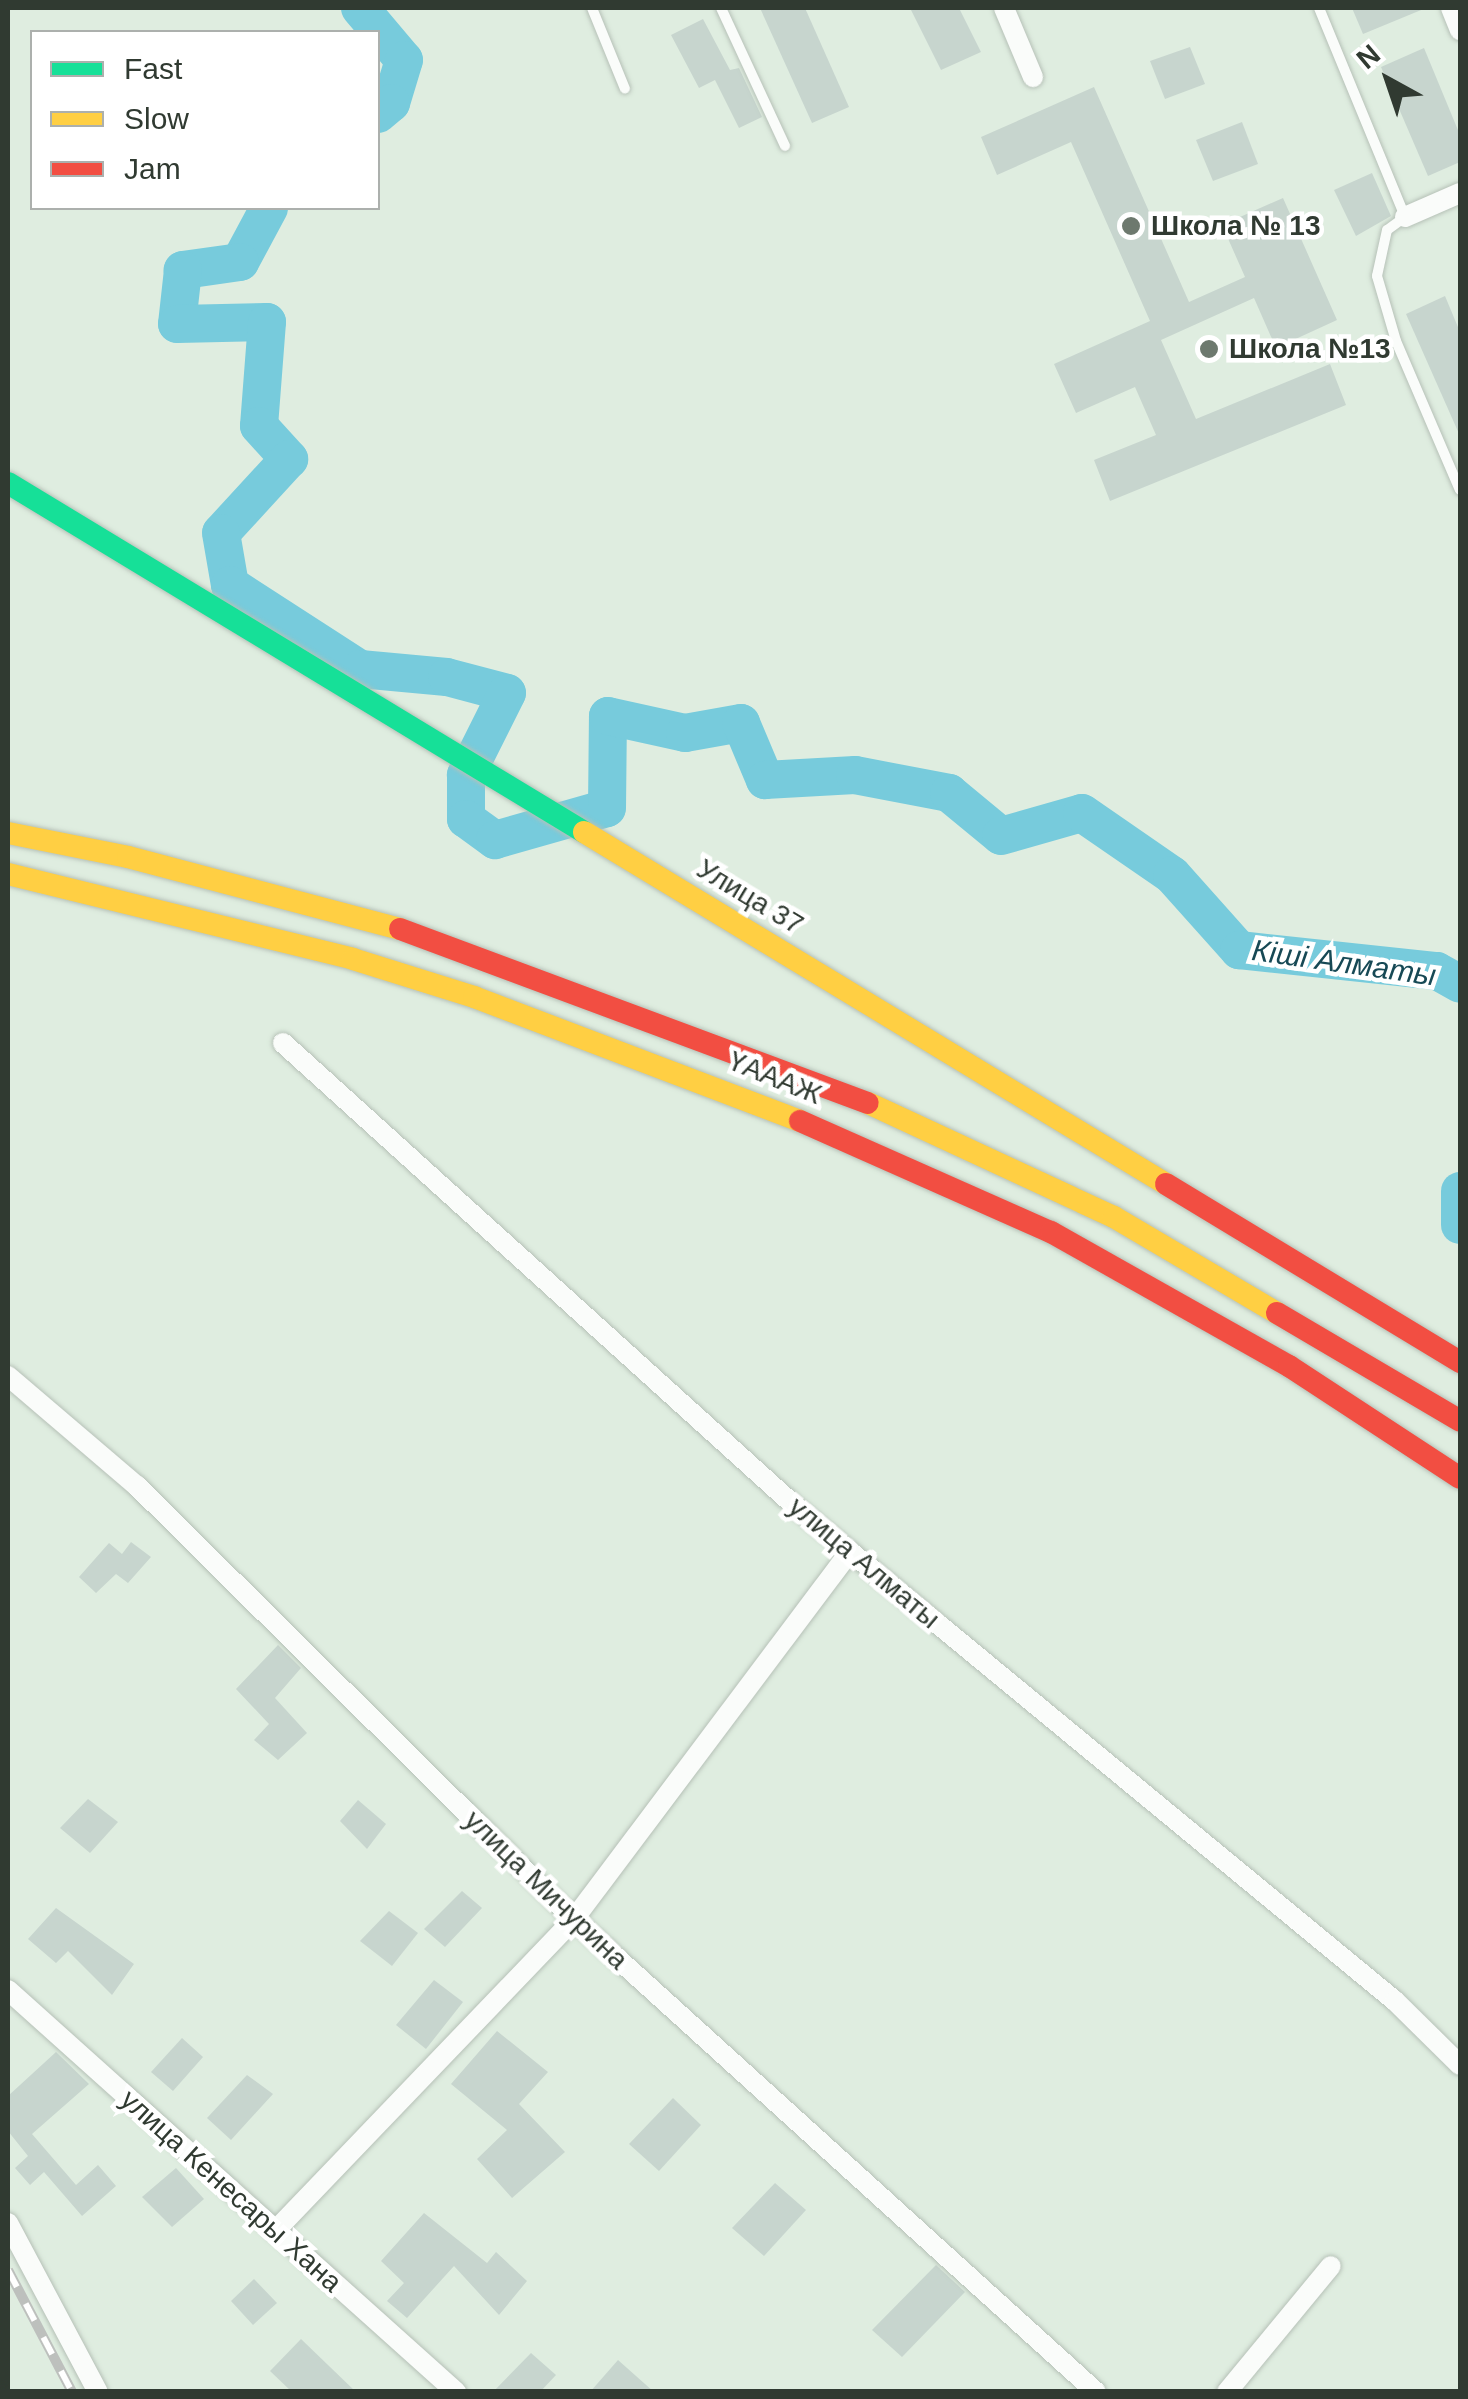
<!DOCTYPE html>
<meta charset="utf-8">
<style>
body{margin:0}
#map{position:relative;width:1468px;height:2399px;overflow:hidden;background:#dfede0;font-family:Arial,sans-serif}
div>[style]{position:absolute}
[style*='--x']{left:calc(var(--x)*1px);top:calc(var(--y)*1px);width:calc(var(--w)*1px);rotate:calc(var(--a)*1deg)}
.river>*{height:38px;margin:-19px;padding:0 19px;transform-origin:19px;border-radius:19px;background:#77cbdc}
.building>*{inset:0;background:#c7d5ce}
.roads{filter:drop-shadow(0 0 2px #b6c1b7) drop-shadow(0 0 2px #b6c1b7)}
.lane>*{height:10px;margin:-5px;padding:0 5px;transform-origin:5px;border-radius:5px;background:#fafcfa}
.street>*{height:20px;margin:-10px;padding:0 10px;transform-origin:10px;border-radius:10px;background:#fafcfa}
.fast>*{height:22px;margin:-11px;padding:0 11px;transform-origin:11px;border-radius:11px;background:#16e098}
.slow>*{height:22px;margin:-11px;padding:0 11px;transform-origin:11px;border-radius:11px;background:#ffcf43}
.jam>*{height:22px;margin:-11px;padding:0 11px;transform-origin:11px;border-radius:11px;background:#f24e42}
.rail>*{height:10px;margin-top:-5px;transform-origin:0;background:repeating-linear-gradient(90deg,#fff 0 19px,#bdc0bd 0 38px);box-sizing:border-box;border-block:2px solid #bdc0bd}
.dots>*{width:28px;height:28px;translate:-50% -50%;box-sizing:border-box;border:5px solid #fff;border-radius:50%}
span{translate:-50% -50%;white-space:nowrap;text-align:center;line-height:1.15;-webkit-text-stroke:9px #fff;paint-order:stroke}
.poi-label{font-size:28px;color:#303a31;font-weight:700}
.left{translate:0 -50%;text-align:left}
.street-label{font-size:28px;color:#303a31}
.water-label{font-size:30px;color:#174955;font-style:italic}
.frame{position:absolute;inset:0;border:10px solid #303a31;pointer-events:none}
.legend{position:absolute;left:30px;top:30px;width:350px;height:180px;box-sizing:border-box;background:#fff;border:2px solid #acb0ad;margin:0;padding:12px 18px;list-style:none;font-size:30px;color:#303a31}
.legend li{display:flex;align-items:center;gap:20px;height:50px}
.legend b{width:50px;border:2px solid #acb0ad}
.north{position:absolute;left:1338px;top:30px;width:100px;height:100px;-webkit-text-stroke:8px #fff;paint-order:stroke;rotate:320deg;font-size:28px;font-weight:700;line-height:40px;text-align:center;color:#303a31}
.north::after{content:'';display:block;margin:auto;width:35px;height:45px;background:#303a31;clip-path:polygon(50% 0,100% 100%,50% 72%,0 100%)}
</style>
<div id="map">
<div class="river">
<div style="--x:360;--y:8;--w:68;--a:49.8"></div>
<div style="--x:404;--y:60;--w:45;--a:106.8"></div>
<div style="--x:391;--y:103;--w:17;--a:140"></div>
<div style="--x:269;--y:208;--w:61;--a:118.2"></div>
<div style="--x:240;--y:262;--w:58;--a:172"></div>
<div style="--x:183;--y:270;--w:54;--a:96.3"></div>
<div style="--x:177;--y:324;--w:90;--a:-1.3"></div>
<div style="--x:267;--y:322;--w:104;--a:94.4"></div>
<div style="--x:259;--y:426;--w:45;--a:47.7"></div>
<div style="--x:289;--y:459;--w:100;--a:132.6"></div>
<div style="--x:221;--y:533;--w:53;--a:80.2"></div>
<div style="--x:230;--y:585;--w:155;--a:32.9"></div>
<div style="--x:360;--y:669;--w:87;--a:5.3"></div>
<div style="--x:447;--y:677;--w:62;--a:14.9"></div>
<div style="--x:507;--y:693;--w:92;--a:116.6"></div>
<div style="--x:466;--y:775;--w:44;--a:90"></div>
<div style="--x:466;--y:819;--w:36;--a:36"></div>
<div style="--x:495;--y:840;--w:116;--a:-15.9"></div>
<div style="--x:607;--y:808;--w:92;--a:-89.4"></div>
<div style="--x:608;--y:716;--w:79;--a:12.4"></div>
<div style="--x:685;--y:733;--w:57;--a:-10.1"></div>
<div style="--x:741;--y:723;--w:62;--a:67.2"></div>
<div style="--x:765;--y:780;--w:90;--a:-3.2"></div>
<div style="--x:855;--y:775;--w:96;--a:10.8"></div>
<div style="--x:949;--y:793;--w:67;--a:39.6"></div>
<div style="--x:1001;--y:836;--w:84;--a:-15.9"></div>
<div style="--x:1082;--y:813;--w:109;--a:34.6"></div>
<div style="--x:1172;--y:875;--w:101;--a:48.2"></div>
<div style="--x:1239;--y:950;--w:199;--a:6.1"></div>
<div style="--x:1437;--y:971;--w:26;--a:29"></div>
<div style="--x:1460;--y:1191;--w:34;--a:90"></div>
</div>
<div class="building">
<div style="clip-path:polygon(760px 8px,805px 8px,849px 107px,812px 123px)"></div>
<div style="clip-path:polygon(910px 8px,959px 8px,981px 52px,941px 70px)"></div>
<div style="clip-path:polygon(1352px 8px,1426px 8px,1363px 34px)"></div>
<div style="clip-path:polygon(703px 19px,730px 70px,739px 68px,762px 117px,739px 128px,715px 80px,699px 88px,671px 35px)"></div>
<div style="clip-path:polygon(1190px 47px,1205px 84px,1165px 99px,1150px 61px)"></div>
<div style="clip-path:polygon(1424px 48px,1460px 135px,1460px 162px,1428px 176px,1381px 67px)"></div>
<div style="clip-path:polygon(1094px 87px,1189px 302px,1245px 277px,1222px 225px,1283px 198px,1337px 320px,1276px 348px,1254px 298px,1161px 340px,1196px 419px,1330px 364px,1346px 405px,1110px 501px,1094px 460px,1156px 435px,1135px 387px,1076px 413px,1054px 364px,1150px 321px,1071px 142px,997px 175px,981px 137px)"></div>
<div style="clip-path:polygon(1242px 122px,1258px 164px,1213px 181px,1196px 140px)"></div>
<div style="clip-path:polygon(1372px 173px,1391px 216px,1356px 236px,1334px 190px)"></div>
<div style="clip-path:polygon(1445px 296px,1460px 332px,1460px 436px,1406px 314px)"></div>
<div style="clip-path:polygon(131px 1542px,151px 1557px,128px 1583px,116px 1574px,96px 1593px,79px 1577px,109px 1543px,122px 1554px)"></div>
<div style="clip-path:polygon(278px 1645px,301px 1668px,275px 1698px,307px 1733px,278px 1760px,254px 1740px,269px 1724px,236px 1689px)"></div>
<div style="clip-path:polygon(88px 1799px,118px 1822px,90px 1853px,60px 1828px)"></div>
<div style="clip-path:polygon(358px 1800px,386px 1824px,367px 1849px,340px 1821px)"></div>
<div style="clip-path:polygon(462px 1891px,482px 1908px,445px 1947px,424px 1929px)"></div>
<div style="clip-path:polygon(56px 1908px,134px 1964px,112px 1995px,68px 1951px,56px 1963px,28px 1939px)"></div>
<div style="clip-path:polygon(389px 1911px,418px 1933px,392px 1966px,360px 1941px)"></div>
<div style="clip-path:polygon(434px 1980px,463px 2002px,426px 2049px,396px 2025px)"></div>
<div style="clip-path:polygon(497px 2031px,548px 2072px,519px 2104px,565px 2152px,512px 2198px,477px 2159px,507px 2130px,451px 2084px)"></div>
<div style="clip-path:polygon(182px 2038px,203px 2057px,173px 2091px,151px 2072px)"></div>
<div style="clip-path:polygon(56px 2052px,89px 2084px,32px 2134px,76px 2185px,98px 2165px,116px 2186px,82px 2216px,44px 2172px,30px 2185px,15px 2168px,28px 2156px,8px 2131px,8px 2096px)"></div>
<div style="clip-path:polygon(247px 2075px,273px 2094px,231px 2140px,207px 2118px)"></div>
<div style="clip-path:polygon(673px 2098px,701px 2125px,659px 2171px,629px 2144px)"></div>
<div style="clip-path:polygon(176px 2168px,204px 2199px,172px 2227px,142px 2197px)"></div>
<div style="clip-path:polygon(775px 2183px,806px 2210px,764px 2256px,732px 2228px)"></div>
<div style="clip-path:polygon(424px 2213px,487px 2263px,496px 2252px,527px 2281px,499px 2315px,454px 2266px,407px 2318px,387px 2301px,404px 2283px,381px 2261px)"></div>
<div style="clip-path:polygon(936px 2265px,965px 2292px,902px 2357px,872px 2330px)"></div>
<div style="clip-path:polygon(254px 2279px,277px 2303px,253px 2325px,231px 2301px)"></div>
<div style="clip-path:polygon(301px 2339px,356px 2392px,292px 2392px,270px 2371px)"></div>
<div style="clip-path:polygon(531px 2353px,556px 2375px,540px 2392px,493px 2392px)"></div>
<div style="clip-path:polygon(618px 2360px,654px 2392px,590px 2392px)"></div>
</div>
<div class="roads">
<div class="lane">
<div style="--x:592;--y:8;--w:87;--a:67.8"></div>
<div style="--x:721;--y:8;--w:152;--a:65.1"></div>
<div style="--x:1319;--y:8;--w:226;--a:67.6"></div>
<div style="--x:1405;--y:217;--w:22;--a:144"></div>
<div style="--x:1387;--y:230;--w:47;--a:102.3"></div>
<div style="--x:1377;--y:276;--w:68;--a:73.7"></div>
<div style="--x:1396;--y:341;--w:162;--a:66.8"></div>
</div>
<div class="street">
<div style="--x:1004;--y:8;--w:75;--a:67.2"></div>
<div style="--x:1451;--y:8;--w:24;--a:68"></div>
<div style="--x:1405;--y:217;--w:60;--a:-23.6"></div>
<div style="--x:283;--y:1043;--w:692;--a:42.13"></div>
<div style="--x:796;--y:1507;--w:776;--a:39.51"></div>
<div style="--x:1395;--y:2001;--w:91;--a:44.6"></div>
<div style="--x:8;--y:1376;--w:170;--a:40.5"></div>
<div style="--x:137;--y:1486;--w:615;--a:44.74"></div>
<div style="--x:574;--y:1919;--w:704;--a:42.18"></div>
<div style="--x:8;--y:1990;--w:602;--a:41.9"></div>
<div style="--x:8;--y:2223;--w:191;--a:62"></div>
<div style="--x:275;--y:2231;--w:432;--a:-46.2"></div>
<div style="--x:574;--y:1919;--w:460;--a:-53.1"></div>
<div style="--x:1227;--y:2392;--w:163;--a:-50.5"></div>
</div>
<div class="fast">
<div style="--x:8;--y:483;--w:673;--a:31.21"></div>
</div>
<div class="slow">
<div style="--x:584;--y:832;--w:680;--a:31.17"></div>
<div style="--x:8;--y:833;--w:122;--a:11.3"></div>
<div style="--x:128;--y:857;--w:281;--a:14.8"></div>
<div style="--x:8;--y:874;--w:355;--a:13.8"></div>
<div style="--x:353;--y:959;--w:127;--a:17.4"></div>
<div style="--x:474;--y:997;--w:349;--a:20.8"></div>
<div style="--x:868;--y:1103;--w:271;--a:24.9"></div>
<div style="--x:1114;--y:1217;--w:189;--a:30.5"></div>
</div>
<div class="jam">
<div style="--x:400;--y:929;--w:499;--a:20.4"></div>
<div style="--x:800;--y:1121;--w:274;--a:23.9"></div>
<div style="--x:1051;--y:1232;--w:273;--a:29.4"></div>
<div style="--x:1289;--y:1366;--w:204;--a:33.2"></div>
<div style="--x:1166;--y:1184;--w:344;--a:31.2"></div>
<div style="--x:1277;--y:1313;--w:212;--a:30.5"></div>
</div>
</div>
<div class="rail">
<div style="--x:8;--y:2270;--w:138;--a:62.3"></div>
</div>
<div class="dots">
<div style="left:1131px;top:226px;background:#6d796e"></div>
<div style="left:1209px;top:349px;background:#6d796e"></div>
</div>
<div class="poi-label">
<span class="left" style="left:1151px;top:226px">Школа № 13</span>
<span class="left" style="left:1229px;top:349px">Школа №13</span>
</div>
<div class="street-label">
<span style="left:750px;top:897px;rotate:31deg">Улица 37</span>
<span style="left:775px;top:1078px;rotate:22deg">ҮАААЖ</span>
<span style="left:864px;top:1563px;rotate:40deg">улица Алматы</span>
<span style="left:546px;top:1890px;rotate:44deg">улица Мичурина</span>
<span style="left:231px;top:2191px;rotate:42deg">улица Кенесары Хана</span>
</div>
<div class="water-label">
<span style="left:1344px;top:963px;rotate:8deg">Кіші Алматы</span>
</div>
<div class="frame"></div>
<ul class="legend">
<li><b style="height:12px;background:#16e098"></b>Fast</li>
<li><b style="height:12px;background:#ffcf43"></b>Slow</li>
<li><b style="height:12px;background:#f24e42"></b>Jam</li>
</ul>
<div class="north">N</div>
</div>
